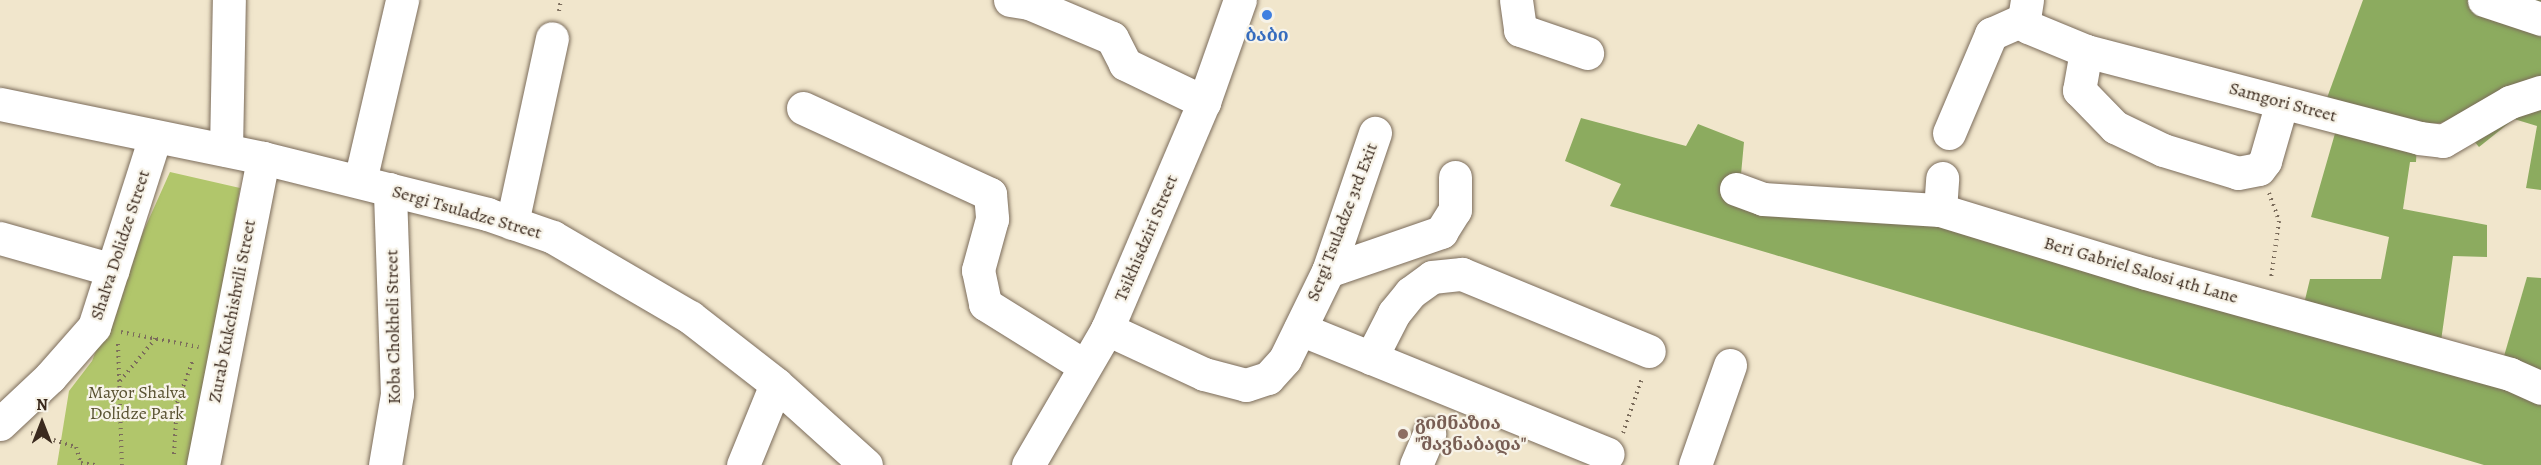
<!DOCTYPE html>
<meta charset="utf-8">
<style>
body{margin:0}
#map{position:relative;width:2541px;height:465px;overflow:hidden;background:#f1e6cc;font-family:Alegreya,"Noto Serif Georgian",serif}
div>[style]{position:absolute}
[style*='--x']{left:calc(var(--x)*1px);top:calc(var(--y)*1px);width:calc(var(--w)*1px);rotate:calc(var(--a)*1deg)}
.green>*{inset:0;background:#b1c66b}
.forest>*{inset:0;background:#8cab5f}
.path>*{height:4px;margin-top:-2px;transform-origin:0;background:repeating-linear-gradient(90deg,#7b6c5b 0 1.5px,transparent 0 6px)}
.roads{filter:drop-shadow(0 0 2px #7b6c5b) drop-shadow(0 0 2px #7b6c5b)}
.minor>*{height:33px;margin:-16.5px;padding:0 16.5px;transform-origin:16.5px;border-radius:16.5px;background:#fff}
.dots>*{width:16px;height:16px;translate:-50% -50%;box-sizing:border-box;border:3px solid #f7f3e8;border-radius:50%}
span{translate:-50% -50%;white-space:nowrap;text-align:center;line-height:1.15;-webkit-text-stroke:4.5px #f7f3e8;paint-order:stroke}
.shop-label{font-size:18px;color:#366cbe;font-weight:700}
.street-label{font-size:18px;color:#3b2a1e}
.park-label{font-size:18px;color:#585131}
.education-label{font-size:18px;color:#785e54;font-weight:700}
.left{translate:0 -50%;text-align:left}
.north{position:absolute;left:12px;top:393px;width:60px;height:60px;-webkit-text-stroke:4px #f7f3e8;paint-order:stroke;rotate:0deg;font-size:16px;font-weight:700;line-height:24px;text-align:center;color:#3b2a1e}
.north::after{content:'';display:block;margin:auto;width:21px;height:27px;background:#3b2a1e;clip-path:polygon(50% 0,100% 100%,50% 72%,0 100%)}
</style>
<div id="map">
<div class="green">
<div style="clip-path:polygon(170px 172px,240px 188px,190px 465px,57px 465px,69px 391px,92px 361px,131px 259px)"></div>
</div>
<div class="forest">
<div style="clip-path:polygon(2363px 0,2541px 0,2541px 85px,2482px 111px,2440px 123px,2397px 126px,2324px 106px)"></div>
<div style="clip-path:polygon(2541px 97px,2541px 190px,2526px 188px,2537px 126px,2514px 119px,2479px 147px,2469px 135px)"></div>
<div style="clip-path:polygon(1581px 118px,1686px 146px,1698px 124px,1744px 142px,1739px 196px,1930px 221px,2521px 389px,2541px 401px,2541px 465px,2484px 465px,1610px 206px,1621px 184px,1565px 161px)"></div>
<div style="clip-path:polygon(2338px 123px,2417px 144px,2416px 162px,2410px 162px,2403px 209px,2487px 225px,2487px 257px,2453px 256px,2440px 348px,2303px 308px,2310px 279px,2381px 279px,2389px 237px,2311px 217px)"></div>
<div style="clip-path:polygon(2527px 277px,2541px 278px,2541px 373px,2502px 363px)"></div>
</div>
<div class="path">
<div style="--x:559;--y:11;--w:11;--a:-80"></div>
<div style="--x:2269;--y:193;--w:30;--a:70"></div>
<div style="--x:2279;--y:221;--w:59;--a:97.9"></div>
<div style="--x:121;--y:332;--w:79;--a:10.9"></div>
<div style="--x:118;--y:344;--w:121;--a:88.1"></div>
<div style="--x:120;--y:381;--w:56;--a:-50.1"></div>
<div style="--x:31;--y:433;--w:47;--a:17.3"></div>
<div style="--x:76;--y:447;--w:17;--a:73"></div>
<div style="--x:81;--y:463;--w:14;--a:8"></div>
<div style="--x:1623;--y:433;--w:58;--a:-70.9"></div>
<div style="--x:174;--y:454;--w:51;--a:-86.6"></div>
<div style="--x:177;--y:403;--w:46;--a:-69.6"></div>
</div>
<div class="roads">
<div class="minor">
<div style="--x:1010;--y:0;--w:19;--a:9"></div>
<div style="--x:1029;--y:3;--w:90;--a:22.9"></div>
<div style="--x:1112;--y:38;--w:29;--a:63"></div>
<div style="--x:1125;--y:64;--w:88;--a:25.7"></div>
<div style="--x:1516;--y:0;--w:30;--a:82"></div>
<div style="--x:1520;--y:30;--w:71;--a:18.9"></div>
<div style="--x:2027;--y:0;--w:19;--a:99"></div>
<div style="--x:2024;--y:19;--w:9;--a:63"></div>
<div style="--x:2028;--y:27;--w:63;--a:22.5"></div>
<div style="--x:2086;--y:51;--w:344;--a:14.6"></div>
<div style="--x:2419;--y:138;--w:24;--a:7"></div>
<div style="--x:2443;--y:141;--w:78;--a:-30.2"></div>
<div style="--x:2510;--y:102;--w:33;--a:-18"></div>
<div style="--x:2484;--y:0;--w:60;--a:18.4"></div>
<div style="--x:2086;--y:51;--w:40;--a:100"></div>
<div style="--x:2079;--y:90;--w:52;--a:45.8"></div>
<div style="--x:2115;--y:127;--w:53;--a:25.6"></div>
<div style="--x:2163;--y:150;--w:78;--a:17"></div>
<div style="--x:2238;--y:173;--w:21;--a:-11"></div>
<div style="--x:2259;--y:169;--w:10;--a:-53"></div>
<div style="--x:2265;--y:161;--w:61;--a:-73.9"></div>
<div style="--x:0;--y:104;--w:268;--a:11.6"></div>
<div style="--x:263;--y:158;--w:231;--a:14"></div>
<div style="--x:487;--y:214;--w:70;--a:19.2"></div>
<div style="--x:553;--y:237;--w:159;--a:30.3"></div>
<div style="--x:690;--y:317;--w:109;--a:37.9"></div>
<div style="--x:776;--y:384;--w:121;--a:42"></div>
<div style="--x:803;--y:108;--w:206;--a:24.7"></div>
<div style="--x:990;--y:194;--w:25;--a:85"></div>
<div style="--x:992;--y:219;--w:53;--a:105.4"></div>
<div style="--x:978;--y:270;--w:35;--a:78"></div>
<div style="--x:985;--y:304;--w:115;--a:31.9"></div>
<div style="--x:1949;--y:133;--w:108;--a:-67"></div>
<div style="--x:1991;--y:34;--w:36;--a:-24"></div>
<div style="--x:226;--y:150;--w:150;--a:-88.9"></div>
<div style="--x:360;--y:181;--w:186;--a:-76.9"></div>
<div style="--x:1736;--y:189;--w:29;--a:20"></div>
<div style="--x:1763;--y:199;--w:177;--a:3.6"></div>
<div style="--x:1940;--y:210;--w:215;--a:17"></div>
<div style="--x:2146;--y:273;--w:378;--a:15.5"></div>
<div style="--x:2510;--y:374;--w:34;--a:24"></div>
<div style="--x:1940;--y:210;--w:32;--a:-86"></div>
<div style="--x:512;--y:223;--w:189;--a:-77.8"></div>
<div style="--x:0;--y:238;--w:117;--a:15.8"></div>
<div style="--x:1328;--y:271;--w:120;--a:-19"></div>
<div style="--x:1441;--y:232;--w:26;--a:-58"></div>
<div style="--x:1455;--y:210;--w:33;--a:-90"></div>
<div style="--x:1107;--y:329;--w:107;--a:24.9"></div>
<div style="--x:1204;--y:374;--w:43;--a:14.7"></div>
<div style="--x:1246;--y:385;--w:23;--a:-18"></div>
<div style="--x:1268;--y:378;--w:25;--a:-48"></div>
<div style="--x:1285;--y:359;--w:98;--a:-64"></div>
<div style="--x:1328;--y:271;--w:146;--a:-71.2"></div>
<div style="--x:1300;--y:329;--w:332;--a:22.1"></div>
<div style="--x:1371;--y:358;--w:51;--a:-62.9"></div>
<div style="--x:1394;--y:313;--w:26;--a:-51"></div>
<div style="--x:1410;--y:293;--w:27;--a:-36"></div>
<div style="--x:1432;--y:277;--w:30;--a:-6"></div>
<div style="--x:1462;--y:274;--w:202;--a:22.4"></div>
<div style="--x:0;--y:424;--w:69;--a:-43.2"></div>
<div style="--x:50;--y:377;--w:67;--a:-48.7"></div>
<div style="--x:94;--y:327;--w:200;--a:-72.2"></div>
<div style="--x:203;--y:465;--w:313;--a:-78.9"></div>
<div style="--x:385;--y:465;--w:72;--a:-80.4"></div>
<div style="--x:397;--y:394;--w:205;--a:-92"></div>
<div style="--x:743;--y:465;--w:87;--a:-67.8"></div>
<div style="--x:1028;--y:465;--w:157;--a:-59.8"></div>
<div style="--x:1107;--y:329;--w:247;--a:-66.9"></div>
<div style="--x:1204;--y:102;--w:108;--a:-70.6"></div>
<div style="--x:1416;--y:465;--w:34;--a:-67"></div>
<div style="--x:1695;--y:465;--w:106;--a:-70.7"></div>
</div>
</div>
<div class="dots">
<div style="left:1267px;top:15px;background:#3f7fe0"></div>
<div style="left:1403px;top:434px;background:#8d6e63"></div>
</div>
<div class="shop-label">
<span style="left:1267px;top:35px">ბაბი</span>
</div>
<div class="street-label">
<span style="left:2283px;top:102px;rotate:15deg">Samgori Street</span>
<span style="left:467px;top:212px;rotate:16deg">Sergi Tsuladze Street</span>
<span style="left:1342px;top:222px;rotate:-69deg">Sergi Tsuladze 3rd Exit</span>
<span style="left:1146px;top:238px;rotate:-67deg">Tsikhisdziri Street</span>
<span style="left:120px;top:245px;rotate:-72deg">Shalva Dolidze Street</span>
<span style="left:2141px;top:270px;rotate:16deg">Beri Gabriel Salosi 4th Lane</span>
<span style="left:232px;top:311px;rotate:-79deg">Zurab Kukchishvili Street</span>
<span style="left:393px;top:327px;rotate:-91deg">Koba Chokheli Street</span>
</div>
<div class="park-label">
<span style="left:137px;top:403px">Mayor Shalva<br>Dolidze Park</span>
</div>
<div class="education-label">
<span class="left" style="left:1415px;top:434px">გიმნაზია<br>"შავნაბადა"</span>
</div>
<div class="north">N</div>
</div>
